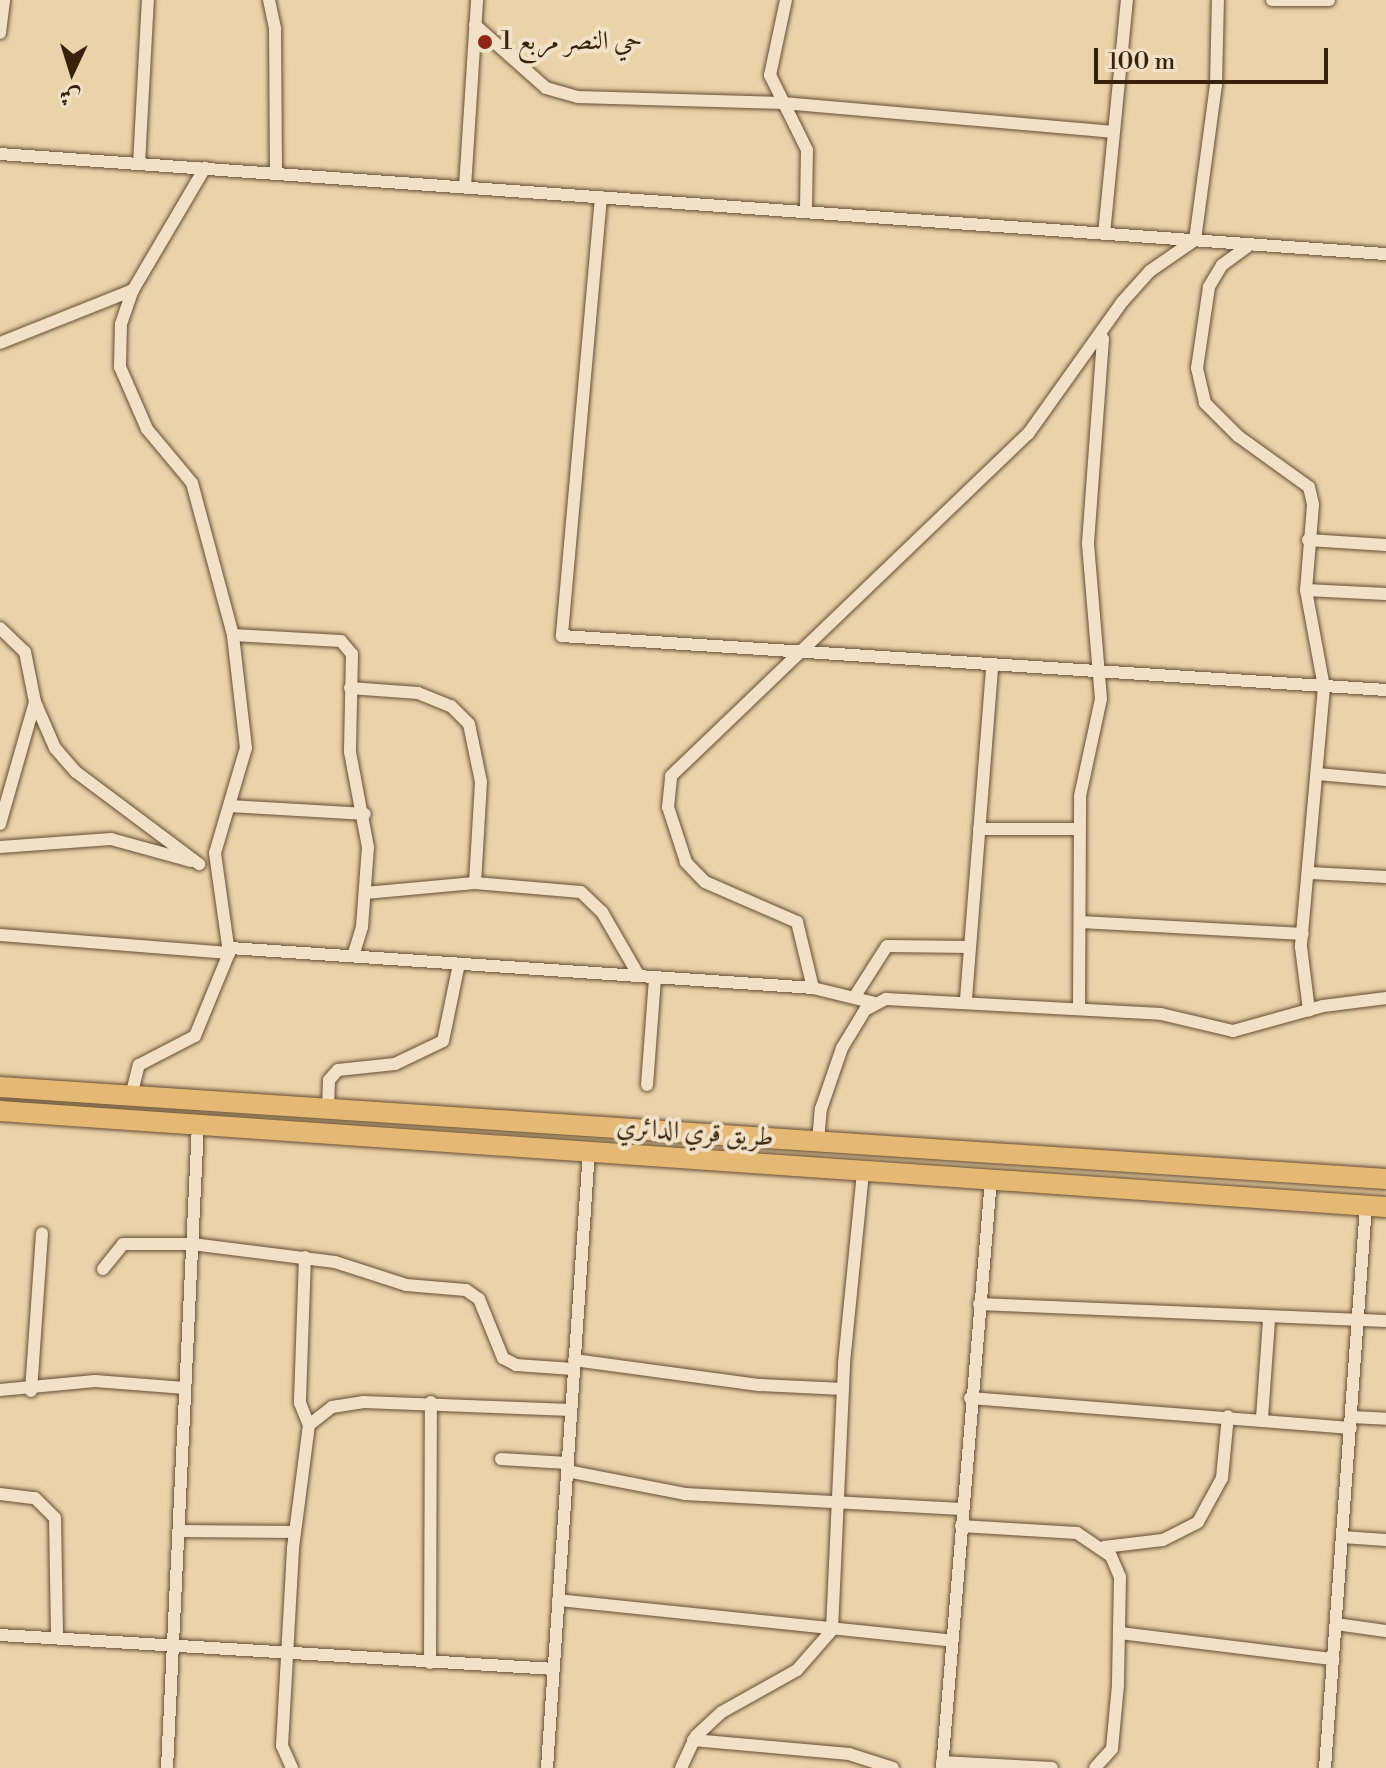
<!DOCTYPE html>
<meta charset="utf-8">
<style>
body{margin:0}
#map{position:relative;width:1386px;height:1768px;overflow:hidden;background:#ead2a9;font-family:"Libre Bodoni",Amiri,serif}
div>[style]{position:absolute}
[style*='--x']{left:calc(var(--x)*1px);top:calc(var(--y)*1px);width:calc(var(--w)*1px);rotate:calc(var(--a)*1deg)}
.roads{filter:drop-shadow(0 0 2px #644e32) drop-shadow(0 0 2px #644e32)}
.minor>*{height:12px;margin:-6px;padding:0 6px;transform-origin:6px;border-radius:6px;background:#f1e2c7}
.trunk>*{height:20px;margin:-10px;padding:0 10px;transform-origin:10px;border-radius:10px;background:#e5b974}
.dots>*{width:22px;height:22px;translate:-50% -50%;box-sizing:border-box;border:4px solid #f1e2c7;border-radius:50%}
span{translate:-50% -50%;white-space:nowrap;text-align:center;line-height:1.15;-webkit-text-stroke:8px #f1e2c7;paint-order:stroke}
.poi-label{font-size:26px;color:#38220b}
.left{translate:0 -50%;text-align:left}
.street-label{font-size:26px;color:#38220b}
.north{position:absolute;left:32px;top:32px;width:80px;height:80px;-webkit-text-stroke:6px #f1e2c7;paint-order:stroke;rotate:184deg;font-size:22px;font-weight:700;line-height:32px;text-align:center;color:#38220b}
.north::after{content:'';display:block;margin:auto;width:28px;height:36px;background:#38220b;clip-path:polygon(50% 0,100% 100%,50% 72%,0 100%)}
.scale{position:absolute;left:1094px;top:48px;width:234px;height:36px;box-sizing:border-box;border:4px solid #38220b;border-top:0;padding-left:10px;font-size:24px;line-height:28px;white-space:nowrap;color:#38220b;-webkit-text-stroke:6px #f1e2c7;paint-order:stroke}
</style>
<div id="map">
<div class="roads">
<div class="minor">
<div style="--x:269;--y:0;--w:30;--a:78"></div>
<div style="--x:275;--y:29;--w:144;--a:89.6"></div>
<div style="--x:786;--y:0;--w:77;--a:102"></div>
<div style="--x:770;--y:75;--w:84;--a:63.7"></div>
<div style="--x:807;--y:150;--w:60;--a:91"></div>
<div style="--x:1272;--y:0;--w:57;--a:0"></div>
<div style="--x:475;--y:25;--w:95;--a:41.6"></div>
<div style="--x:546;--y:88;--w:33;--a:16"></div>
<div style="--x:578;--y:97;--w:205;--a:1.7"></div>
<div style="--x:783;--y:103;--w:332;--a:5"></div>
<div style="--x:0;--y:33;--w:33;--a:-83"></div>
<div style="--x:0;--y:154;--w:1390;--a:4.13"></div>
<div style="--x:139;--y:164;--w:164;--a:-86.9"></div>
<div style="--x:465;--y:187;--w:187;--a:-86.3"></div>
<div style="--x:601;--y:197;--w:441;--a:95.1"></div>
<div style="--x:562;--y:636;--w:826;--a:3.75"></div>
<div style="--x:1104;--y:234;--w:235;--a:-84.4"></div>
<div style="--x:1251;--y:244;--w:36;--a:144"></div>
<div style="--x:1222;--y:265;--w:26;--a:121"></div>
<div style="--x:1209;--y:287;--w:82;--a:98.4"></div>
<div style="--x:1197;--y:368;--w:36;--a:77"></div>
<div style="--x:1205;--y:403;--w:47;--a:45"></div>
<div style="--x:1238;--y:436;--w:87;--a:35.7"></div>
<div style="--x:1309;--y:487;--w:18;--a:77"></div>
<div style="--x:1313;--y:505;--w:85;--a:94.7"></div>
<div style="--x:1306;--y:590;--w:99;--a:79.5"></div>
<div style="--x:1324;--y:687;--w:261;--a:95.1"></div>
<div style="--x:1301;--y:947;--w:64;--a:82.8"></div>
<div style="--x:0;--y:343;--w:143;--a:-21.7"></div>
<div style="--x:1308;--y:540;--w:78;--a:3.7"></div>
<div style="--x:1306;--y:590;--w:80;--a:2.9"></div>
<div style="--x:0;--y:628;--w:35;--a:44"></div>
<div style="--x:25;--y:652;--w:51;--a:78.7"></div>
<div style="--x:35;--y:702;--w:50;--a:66.5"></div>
<div style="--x:55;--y:748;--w:32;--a:49"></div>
<div style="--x:76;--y:772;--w:154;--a:36.8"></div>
<div style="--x:233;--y:635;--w:108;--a:3.2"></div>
<div style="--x:341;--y:641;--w:17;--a:50"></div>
<div style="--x:352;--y:654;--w:98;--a:91.2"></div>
<div style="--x:350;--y:752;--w:97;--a:79.3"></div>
<div style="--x:368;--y:847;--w:80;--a:94.3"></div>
<div style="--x:362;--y:927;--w:30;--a:107"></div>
<div style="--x:350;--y:688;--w:68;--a:4.2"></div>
<div style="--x:418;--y:693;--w:35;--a:22"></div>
<div style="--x:451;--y:706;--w:25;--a:45"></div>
<div style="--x:469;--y:724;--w:59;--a:78.3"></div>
<div style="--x:481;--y:782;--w:101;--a:93.4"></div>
<div style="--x:1317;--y:774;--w:69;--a:5"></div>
<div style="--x:231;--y:806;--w:134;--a:3.4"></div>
<div style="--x:0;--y:824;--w:127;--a:-74"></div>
<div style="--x:979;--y:829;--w:99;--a:0"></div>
<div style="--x:0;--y:847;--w:111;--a:-4.1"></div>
<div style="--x:111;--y:839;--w:83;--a:15.4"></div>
<div style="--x:1310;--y:873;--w:76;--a:3"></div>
<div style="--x:365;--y:893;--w:110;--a:-5.2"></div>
<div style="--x:475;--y:883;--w:106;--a:4.9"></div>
<div style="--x:581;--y:892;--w:29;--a:44"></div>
<div style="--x:602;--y:912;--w:74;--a:60"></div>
<div style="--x:1082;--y:922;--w:221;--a:3.1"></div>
<div style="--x:0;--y:935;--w:230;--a:4.5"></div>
<div style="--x:230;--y:948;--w:584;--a:3.92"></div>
<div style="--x:813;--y:988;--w:64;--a:13.6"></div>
<div style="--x:813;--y:988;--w:68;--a:-103.6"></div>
<div style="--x:797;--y:922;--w:100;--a:-156.5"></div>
<div style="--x:705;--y:882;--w:28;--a:-134"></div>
<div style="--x:686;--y:862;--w:58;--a:-108.1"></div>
<div style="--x:668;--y:807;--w:31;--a:-84"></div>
<div style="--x:671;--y:776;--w:494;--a:-43.8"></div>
<div style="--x:1028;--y:434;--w:163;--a:-54.5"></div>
<div style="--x:1123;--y:301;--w:40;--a:-48"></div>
<div style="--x:1150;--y:271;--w:55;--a:-34.6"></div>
<div style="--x:1195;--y:240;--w:156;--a:-82.3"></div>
<div style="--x:1216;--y:85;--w:85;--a:-88.7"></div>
<div style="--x:855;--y:996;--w:59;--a:-57.4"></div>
<div style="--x:887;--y:946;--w:83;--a:0.7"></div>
<div style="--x:966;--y:999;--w:331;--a:-85.5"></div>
<div style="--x:1079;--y:1008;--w:212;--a:-89.7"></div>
<div style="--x:1080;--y:796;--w:99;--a:-77.8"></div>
<div style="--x:1101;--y:699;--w:157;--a:-94.8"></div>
<div style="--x:1088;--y:543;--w:205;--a:-85.8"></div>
<div style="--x:647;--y:1085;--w:107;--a:-85.7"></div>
<div style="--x:131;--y:1096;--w:32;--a:-76"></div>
<div style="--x:139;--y:1065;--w:63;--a:-27.4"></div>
<div style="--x:195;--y:1036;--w:90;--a:-67.7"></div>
<div style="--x:229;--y:953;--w:101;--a:-98"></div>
<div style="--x:215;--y:853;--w:109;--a:-73.6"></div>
<div style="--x:246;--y:748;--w:114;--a:-96.6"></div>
<div style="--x:233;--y:635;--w:157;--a:-105.1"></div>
<div style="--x:192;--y:483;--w:70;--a:-129.8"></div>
<div style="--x:147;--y:429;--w:68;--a:-113.5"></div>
<div style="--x:120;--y:367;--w:43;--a:-88.7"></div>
<div style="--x:121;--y:324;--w:36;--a:-71"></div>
<div style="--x:133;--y:290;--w:142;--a:-59.5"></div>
<div style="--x:328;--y:1109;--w:29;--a:-88"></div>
<div style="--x:329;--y:1080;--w:13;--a:-48"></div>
<div style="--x:338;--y:1070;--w:57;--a:-6"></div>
<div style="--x:395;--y:1064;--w:53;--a:-25.6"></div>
<div style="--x:443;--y:1041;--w:79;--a:-78.3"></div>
<div style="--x:818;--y:1141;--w:32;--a:-85"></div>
<div style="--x:821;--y:1109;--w:65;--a:-71"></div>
<div style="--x:842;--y:1048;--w:44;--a:-58.8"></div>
<div style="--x:865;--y:1010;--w:24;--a:-28"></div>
<div style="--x:886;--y:999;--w:275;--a:3.1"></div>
<div style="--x:1161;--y:1014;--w:74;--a:13.3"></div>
<div style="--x:1233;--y:1031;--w:93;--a:-15.5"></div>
<div style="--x:1323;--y:1006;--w:64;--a:-7.2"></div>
<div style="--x:305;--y:1257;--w:146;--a:92"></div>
<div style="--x:300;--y:1403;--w:24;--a:68"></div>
<div style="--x:103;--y:1269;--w:32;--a:-51"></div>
<div style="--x:123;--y:1244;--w:69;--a:0"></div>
<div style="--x:192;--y:1244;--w:144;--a:7.2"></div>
<div style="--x:335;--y:1262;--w:75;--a:17.9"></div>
<div style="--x:406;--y:1285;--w:60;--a:4.8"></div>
<div style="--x:466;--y:1290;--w:16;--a:35"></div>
<div style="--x:479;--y:1299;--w:64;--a:67.9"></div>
<div style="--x:503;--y:1358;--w:15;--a:28"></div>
<div style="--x:516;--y:1365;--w:57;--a:4"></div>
<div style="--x:979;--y:1304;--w:407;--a:2.4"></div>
<div style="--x:574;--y:1360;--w:188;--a:7.7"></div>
<div style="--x:760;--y:1385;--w:83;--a:2.8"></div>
<div style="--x:0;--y:1390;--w:95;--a:-5.4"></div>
<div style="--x:95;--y:1381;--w:90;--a:4.4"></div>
<div style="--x:31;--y:1391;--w:158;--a:-86"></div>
<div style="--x:970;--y:1398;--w:382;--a:4.5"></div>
<div style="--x:1352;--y:1417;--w:34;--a:3"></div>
<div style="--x:1262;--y:1418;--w:98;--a:-85.9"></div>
<div style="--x:501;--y:1459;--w:66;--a:3.5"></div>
<div style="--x:567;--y:1471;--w:120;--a:11"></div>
<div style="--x:685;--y:1494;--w:277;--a:3.1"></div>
<div style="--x:0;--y:1494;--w:35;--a:7"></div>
<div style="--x:35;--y:1498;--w:28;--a:45"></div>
<div style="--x:55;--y:1518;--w:120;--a:89"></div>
<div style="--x:961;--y:1526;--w:116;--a:3.5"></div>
<div style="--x:1077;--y:1533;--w:41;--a:34.1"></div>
<div style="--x:1111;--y:1556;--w:23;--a:67"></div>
<div style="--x:1120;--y:1577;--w:108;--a:91.1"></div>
<div style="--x:1118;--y:1685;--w:64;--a:95.4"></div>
<div style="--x:1112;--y:1749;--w:25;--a:132"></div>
<div style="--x:180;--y:1531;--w:115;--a:0.5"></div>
<div style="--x:1342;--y:1537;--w:44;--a:3.9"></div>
<div style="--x:1104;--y:1547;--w:59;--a:-6.8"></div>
<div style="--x:1163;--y:1540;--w:39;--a:-27"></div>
<div style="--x:1198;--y:1522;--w:50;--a:-61.4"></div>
<div style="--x:1222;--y:1478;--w:62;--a:-84.5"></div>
<div style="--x:558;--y:1600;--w:396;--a:5.9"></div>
<div style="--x:1336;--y:1624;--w:50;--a:8"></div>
<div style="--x:1120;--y:1633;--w:215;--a:7"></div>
<div style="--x:0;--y:1635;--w:555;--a:3.51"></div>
<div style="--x:430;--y:1663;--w:261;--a:-89.8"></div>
<div style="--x:693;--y:1740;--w:157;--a:5.1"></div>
<div style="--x:849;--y:1754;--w:46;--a:17.7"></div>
<div style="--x:942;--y:1762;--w:110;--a:3.1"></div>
<div style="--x:167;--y:1768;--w:645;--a:-87.24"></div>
<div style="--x:292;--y:1768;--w:24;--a:-114"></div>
<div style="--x:282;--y:1746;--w:198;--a:-86.8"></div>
<div style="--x:293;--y:1548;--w:124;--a:-82.6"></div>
<div style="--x:309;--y:1425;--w:29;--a:-38"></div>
<div style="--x:332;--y:1407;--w:32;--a:-9"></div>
<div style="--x:364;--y:1402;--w:207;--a:2.2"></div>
<div style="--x:547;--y:1768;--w:618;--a:-86.11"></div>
<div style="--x:681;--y:1768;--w:35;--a:-65"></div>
<div style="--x:696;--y:1736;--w:35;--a:-43"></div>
<div style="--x:722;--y:1712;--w:86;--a:-29.2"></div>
<div style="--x:797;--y:1670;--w:53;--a:-48.8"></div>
<div style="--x:832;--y:1630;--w:267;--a:-87.4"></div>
<div style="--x:844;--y:1363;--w:193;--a:-84.3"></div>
<div style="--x:942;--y:1768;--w:590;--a:-85.24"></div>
<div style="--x:1325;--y:1768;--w:563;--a:-85.83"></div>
</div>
<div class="trunk">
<div style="--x:0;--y:1087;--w:1389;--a:3.8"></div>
<div style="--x:0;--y:1111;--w:1389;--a:3.96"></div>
</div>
</div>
<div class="dots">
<div style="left:485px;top:42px;background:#8f2418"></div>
</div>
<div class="poi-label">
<span class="left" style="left:501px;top:42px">حي النصر مربع 1</span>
</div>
<div class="street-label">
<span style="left:695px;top:1133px;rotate:4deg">طريق قري الدائري</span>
</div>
<div class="north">ش</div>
<div class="scale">100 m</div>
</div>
